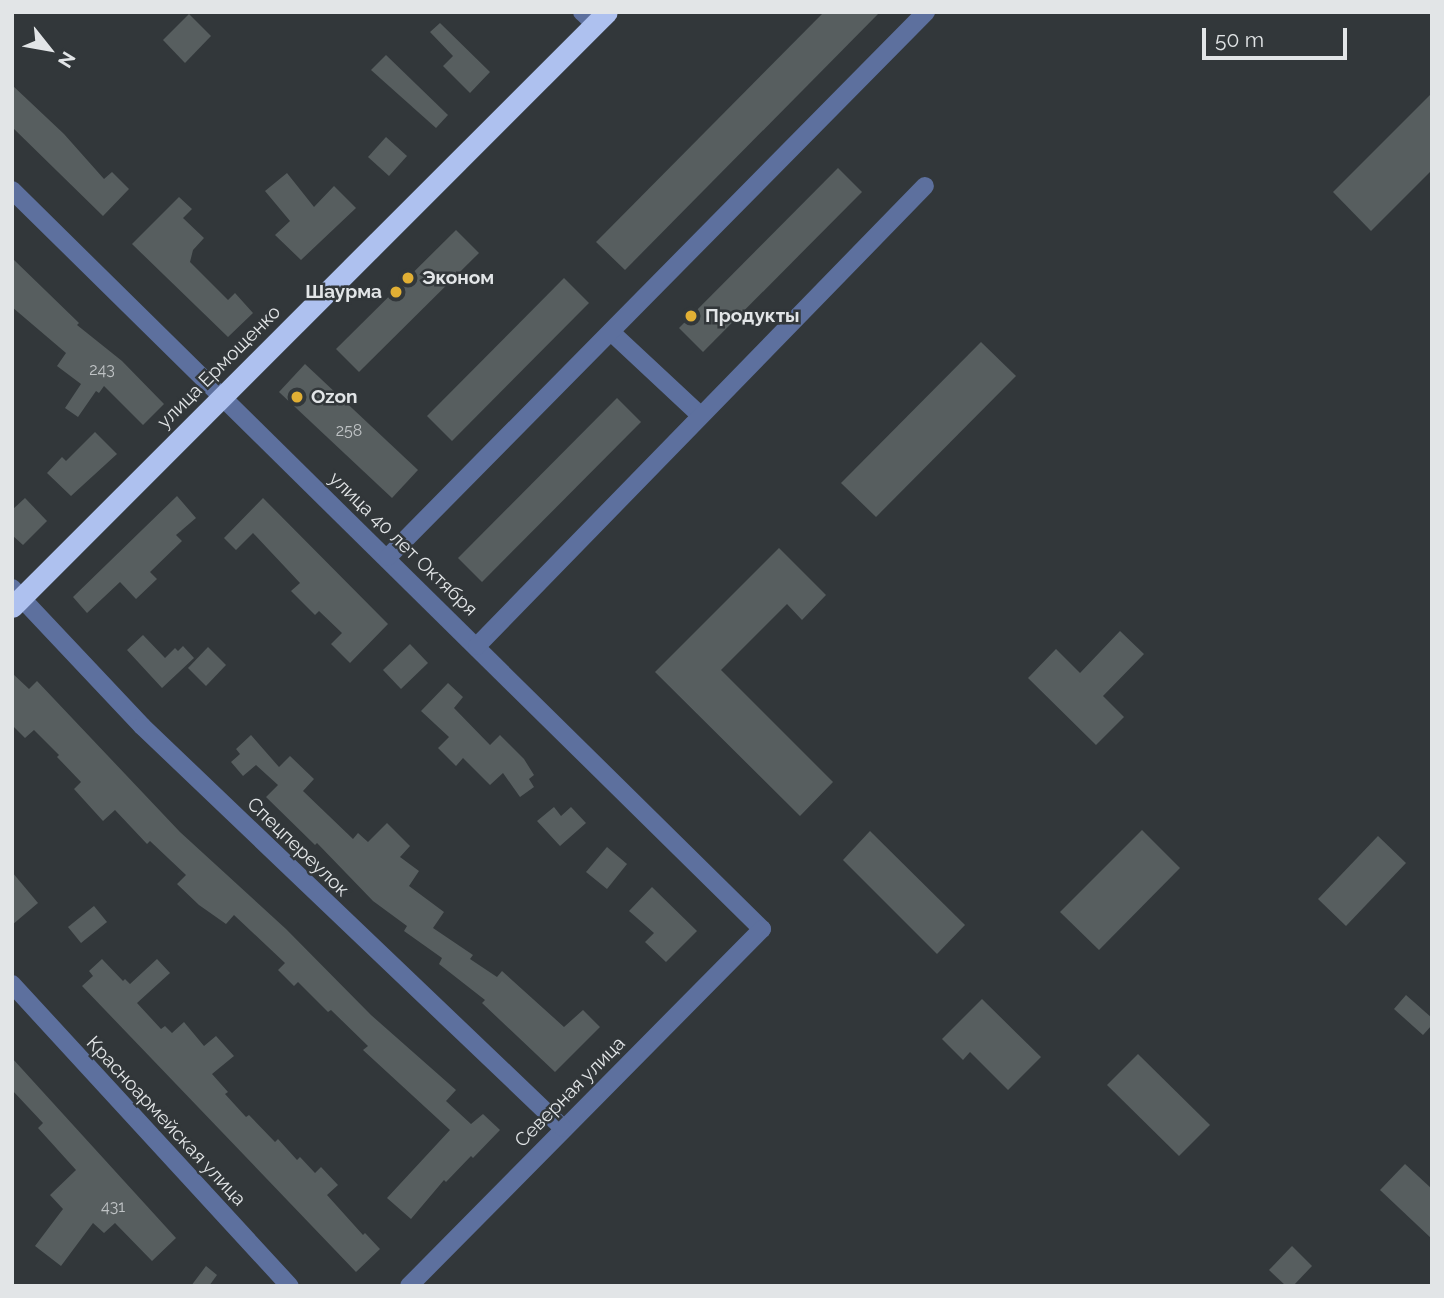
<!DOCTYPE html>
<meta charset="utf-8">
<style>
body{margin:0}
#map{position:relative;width:1444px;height:1298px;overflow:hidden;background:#32373a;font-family:Raleway,sans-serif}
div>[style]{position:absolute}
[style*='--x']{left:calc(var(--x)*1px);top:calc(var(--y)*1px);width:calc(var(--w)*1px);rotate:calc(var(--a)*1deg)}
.building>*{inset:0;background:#575e5f}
.minor>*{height:18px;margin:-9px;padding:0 9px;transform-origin:9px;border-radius:9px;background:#5d709e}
.highway>*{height:21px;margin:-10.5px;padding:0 10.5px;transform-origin:10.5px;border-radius:10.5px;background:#aec1ef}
.dots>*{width:19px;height:19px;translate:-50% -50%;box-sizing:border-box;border:4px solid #32373a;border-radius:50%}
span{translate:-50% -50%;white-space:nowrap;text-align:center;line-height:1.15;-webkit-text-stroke:5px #32373a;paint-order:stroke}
.number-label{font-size:16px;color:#bfc3c5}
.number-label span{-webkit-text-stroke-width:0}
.poi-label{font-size:19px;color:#e2e5e7;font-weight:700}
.left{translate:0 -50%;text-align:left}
.right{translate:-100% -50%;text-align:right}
.street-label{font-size:19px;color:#e2e5e7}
.frame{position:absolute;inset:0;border:14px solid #e2e5e7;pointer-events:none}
.north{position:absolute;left:14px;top:14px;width:70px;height:70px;-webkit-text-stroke:5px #32373a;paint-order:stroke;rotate:121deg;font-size:19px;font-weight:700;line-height:28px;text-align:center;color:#e2e5e7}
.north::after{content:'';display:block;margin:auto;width:24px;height:32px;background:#e2e5e7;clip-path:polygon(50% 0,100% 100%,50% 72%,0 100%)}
.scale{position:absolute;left:1202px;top:28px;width:145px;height:32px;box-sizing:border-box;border:4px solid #e2e5e7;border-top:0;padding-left:9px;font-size:21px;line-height:24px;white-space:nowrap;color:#e2e5e7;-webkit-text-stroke:5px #32373a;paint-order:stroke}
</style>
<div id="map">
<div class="building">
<div style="clip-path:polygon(824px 12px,880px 12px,625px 270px,596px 242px)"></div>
<div style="clip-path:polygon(189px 14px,211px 36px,185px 63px,163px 40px)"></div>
<div style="clip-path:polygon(440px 23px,490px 72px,470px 93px,443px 66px,453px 56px,430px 32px)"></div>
<div style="clip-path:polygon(386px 55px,448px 115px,436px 128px,371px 70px)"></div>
<div style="clip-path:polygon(12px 85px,64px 134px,104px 179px,112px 172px,129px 189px,103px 216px,12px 127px)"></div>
<div style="clip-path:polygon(1432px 93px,1432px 170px,1371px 231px,1333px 192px)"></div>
<div style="clip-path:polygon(386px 137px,407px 156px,389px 176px,368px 157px)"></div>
<div style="clip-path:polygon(838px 168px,862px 192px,703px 352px,679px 328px)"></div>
<div style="clip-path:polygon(287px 173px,314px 207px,334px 186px,356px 208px,301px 260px,275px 235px,290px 221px,265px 191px)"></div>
<div style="clip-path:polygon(179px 197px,192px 209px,183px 218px,204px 238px,193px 250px,190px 262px,228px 300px,235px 293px,253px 313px,228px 337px,132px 244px)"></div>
<div style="clip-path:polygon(456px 230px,479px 253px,359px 372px,336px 349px)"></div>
<div style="clip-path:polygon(12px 258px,79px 323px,77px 325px,122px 361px,164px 404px,143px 425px,104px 386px,99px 393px,96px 391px,78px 417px,65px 408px,81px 384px,57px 366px,66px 353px,12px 307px)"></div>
<div style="clip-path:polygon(564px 278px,589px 303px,452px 441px,427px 416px)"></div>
<div style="clip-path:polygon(981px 342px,1016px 376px,876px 517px,841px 483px)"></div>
<div style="clip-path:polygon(305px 364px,418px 470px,392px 498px,279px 392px)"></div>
<div style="clip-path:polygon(617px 398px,641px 422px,482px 582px,458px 558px)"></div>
<div style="clip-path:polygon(95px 432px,117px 454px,71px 496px,47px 473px,62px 457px,66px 461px)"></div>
<div style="clip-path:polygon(177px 496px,196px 518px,176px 535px,182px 541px,150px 572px,157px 579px,136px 599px,120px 582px,87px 613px,73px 597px)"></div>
<div style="clip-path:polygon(25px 498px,47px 521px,23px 545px,12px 535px,12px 510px)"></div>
<div style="clip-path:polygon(263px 498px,388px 624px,350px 663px,331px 644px,342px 633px,319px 611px,315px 615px,291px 591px,300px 583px,253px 533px,236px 550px,224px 538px)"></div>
<div style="clip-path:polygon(779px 548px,826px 595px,802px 620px,787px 604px,721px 670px,833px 782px,800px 816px,655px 672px)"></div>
<div style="clip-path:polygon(1120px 631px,1144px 654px,1103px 696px,1124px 717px,1096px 745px,1028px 678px,1056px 649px,1080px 673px)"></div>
<div style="clip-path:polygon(143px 635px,165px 658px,175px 648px,178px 651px,183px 646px,194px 658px,162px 688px,127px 650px)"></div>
<div style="clip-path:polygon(410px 644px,428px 663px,401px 689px,383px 670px)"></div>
<div style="clip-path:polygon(208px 647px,226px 665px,206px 686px,188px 668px)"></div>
<div style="clip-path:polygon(12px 673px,29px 689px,37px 681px,180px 832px,286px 929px,371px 1015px,456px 1090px,446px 1101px,471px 1124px,483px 1114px,500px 1130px,473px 1158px,471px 1156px,446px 1182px,444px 1180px,411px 1219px,387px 1198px,450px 1130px,363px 1050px,368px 1046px,331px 1010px,328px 1012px,298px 982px,294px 986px,278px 970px,285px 963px,234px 915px,226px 924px,199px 905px,177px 884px,186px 875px,150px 841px,147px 844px,115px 810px,103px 821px,74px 789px,81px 782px,57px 757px,59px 755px,34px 730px,25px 738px,12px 725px)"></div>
<div style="clip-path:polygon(448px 683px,463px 697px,454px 708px,490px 745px,500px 735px,524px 759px,534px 775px,529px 779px,534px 787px,520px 797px,503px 773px,490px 785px,463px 758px,456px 766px,438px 748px,449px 737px,421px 711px)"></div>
<div style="clip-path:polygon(251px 735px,279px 767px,290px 756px,314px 779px,303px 791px,353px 839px,358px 833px,368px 842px,387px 823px,410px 846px,400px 857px,419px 871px,409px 886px,444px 912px,433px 928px,473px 955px,470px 959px,497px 977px,502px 971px,564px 1027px,583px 1010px,600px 1027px,555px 1072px,482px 1003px,485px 1000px,439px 964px,442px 958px,404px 931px,407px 926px,373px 901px,317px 843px,315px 845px,266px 797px,278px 785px,256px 765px,243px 776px,231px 762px,240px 754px,236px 749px)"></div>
<div style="clip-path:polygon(554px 807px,561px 816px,571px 807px,586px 823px,560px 846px,537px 821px)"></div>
<div style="clip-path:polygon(1142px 830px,1180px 868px,1099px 950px,1060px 912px)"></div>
<div style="clip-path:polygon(870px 831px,965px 925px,937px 954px,843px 860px)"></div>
<div style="clip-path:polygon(1378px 836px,1406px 863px,1346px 926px,1318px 899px)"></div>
<div style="clip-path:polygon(607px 847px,627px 864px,607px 889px,586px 872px)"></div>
<div style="clip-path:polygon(12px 872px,38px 903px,12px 925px)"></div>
<div style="clip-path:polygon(652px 887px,697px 931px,666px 962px,645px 942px,654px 933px,629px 911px)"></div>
<div style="clip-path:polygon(94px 906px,107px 922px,81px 943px,68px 927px)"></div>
<div style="clip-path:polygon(102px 959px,123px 981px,125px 979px,130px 984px,157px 959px,170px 973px,137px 1003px,161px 1029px,165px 1026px,172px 1033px,184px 1022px,204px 1046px,216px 1036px,234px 1056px,212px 1074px,228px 1092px,225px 1094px,246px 1117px,249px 1115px,275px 1142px,278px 1139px,297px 1160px,300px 1157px,315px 1173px,321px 1167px,338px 1185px,327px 1195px,363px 1235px,365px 1233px,380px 1249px,356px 1272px,82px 986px,93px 976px,89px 971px)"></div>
<div style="clip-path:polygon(1406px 995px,1432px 1018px,1432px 1025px,1423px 1035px,1394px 1009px)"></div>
<div style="clip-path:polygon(982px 999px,1041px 1057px,1008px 1090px,970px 1052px,963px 1060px,942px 1039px)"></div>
<div style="clip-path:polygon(1138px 1054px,1210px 1125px,1179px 1156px,1107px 1085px)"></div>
<div style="clip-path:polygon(12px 1058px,176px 1238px,152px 1261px,115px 1223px,104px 1233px,93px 1223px,61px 1266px,35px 1246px,63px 1209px,50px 1195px,76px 1170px,38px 1128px,43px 1123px,12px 1090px)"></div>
<div style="clip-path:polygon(1405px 1164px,1432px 1189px,1432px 1239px,1380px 1190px)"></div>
<div style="clip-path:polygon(1292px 1246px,1312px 1266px,1293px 1286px,1286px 1286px,1269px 1270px)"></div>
<div style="clip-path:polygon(206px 1266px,217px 1275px,209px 1286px,191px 1286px)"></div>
</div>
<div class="minor">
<div style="--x:582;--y:12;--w:18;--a:43"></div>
<div style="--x:12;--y:190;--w:1053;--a:44.58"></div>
<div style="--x:762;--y:929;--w:502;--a:134.68"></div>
<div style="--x:611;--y:332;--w:120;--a:43"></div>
<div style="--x:388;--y:557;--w:766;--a:-45.37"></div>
<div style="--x:12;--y:588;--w:190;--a:46.7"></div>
<div style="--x:142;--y:726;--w:582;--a:43.68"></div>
<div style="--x:477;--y:646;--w:642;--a:-45.76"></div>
<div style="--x:12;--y:984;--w:410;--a:47.4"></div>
</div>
<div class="highway">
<div style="--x:12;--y:607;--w:841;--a:-45"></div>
</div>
<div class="dots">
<div style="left:408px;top:278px;background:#e1af34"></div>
<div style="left:396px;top:292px;background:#e1af34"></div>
<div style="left:691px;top:316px;background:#e1af34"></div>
<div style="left:297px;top:397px;background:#e1af34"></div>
</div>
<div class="number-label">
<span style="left:102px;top:370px">243</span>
<span style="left:349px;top:431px">258</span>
<span style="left:113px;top:1207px">431</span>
</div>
<div class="poi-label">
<span class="left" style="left:422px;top:278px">Эконом</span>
<span class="right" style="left:382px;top:292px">Шаурма</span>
<span class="left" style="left:705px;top:316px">Продукты</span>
<span class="left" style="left:311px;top:397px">Ozon</span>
</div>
<div class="street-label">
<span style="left:219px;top:367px;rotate:-45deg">улица Ермощенко</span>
<span style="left:403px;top:544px;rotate:44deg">улица 40 лет Октября</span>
<span style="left:298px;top:847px;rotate:44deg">Спецпереулок</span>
<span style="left:570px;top:1092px;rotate:-45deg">Северная улица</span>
<span style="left:166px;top:1121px;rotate:47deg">Красноармейская улица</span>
</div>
<div class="frame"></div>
<div class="north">N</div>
<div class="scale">50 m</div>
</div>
